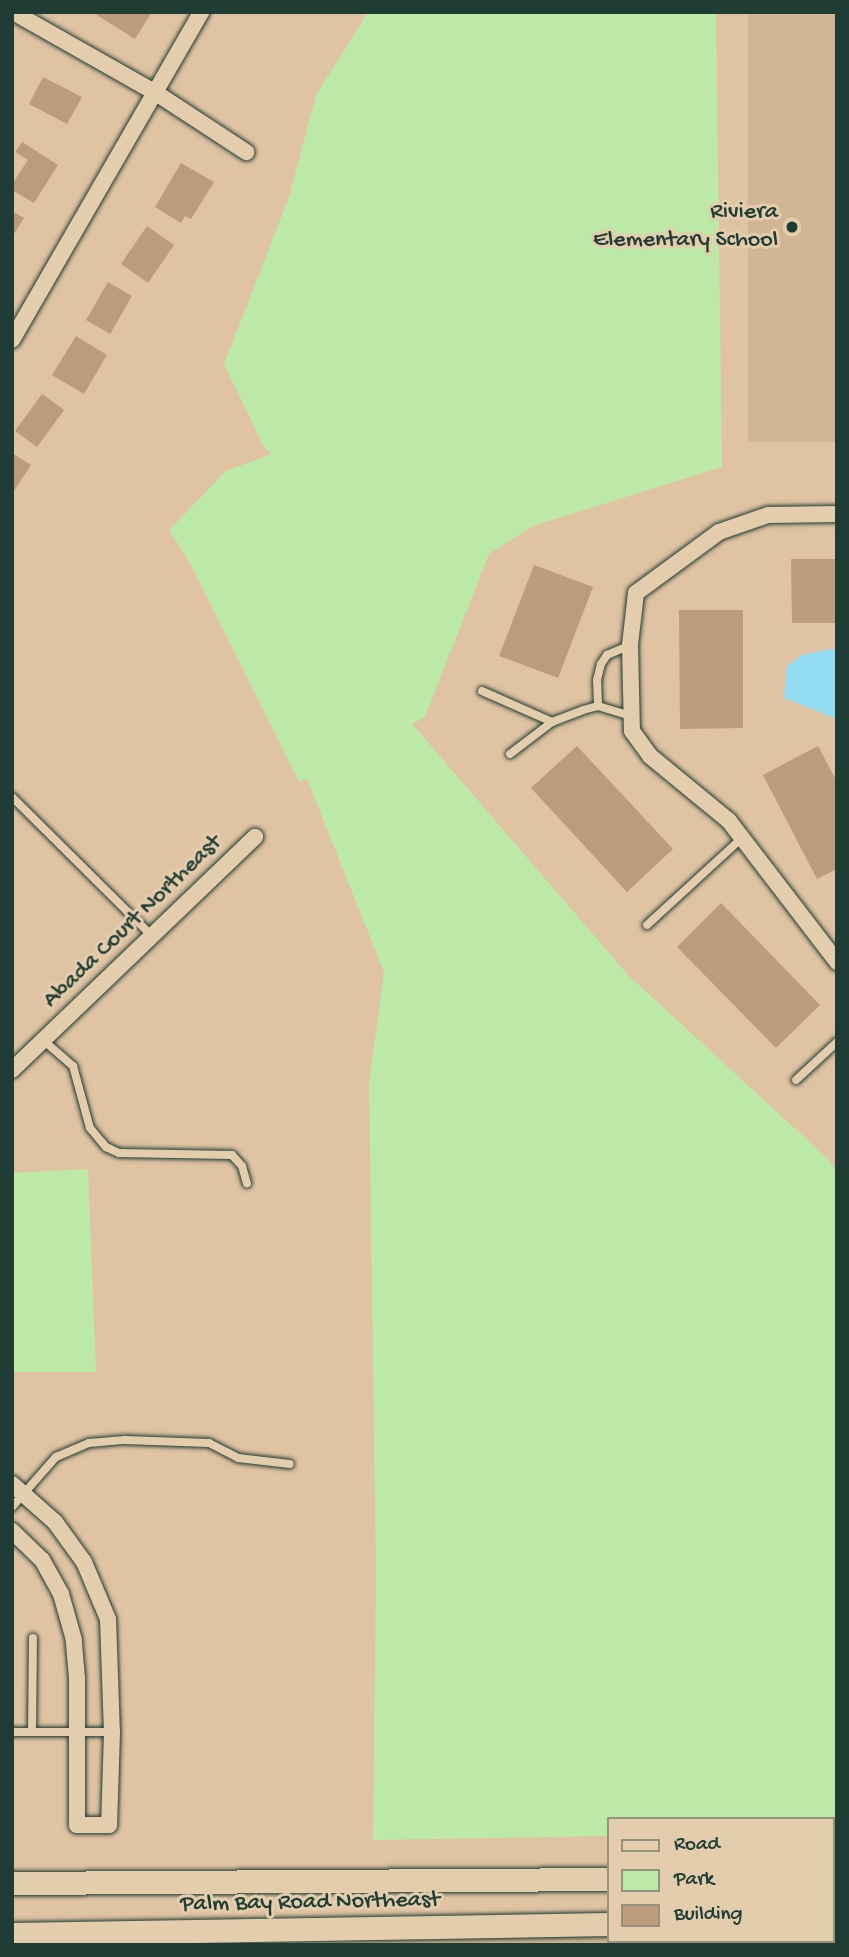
<!DOCTYPE html>
<style>
body{margin:0}
#map{position:relative;width:849px;height:1957px;overflow:hidden;background:#e0c3a2;font-family:"Gochi Hand",sans-serif}
div>[style]{position:absolute}
[style*='--x']{left:calc(var(--x)*1px);top:calc(var(--y)*1px);width:calc(var(--w)*1px);rotate:calc(var(--a)*1deg)}
.built>*{inset:0;background:#d2b595}
.green>*{inset:0;background:#bce9a7}
.water>*{inset:0;background:#91dcf1}
.building>*{inset:0;background:#bd9c7c}
.roads{filter:drop-shadow(0 0 2px #1f3d34) drop-shadow(0 0 2px #1f3d34)}
.service>*{height:8px;margin:-4px;padding:0 4px;transform-origin:4px;border-radius:4px;background:#e4cdad}
.minor>*{height:16px;margin:-8px;padding:0 8px;transform-origin:8px;border-radius:8px;background:#e4cdad}
.secondary>*{height:23px;margin:-11.5px;padding:0 11.5px;transform-origin:11.5px;border-radius:11.5px;background:#e4cdad}
.dots>*{width:19px;height:19px;translate:-50% -50%;box-sizing:border-box;border:4px solid #e4cdad;border-radius:50%}
span{translate:-50% -50%;white-space:nowrap;text-align:center;line-height:1.15;-webkit-text-stroke:6px #e4cdad;paint-order:stroke}
.poi-label{font-size:24px;color:#1f3d34}
.right{translate:-100% -50%;text-align:right}
.street-label{font-size:24px;color:#1f3d34}
.frame{position:absolute;inset:0;border:14px solid #1f3d34;pointer-events:none}
.legend{position:absolute;left:607px;top:1817px;width:228px;height:126px;box-sizing:border-box;background:#e4cdad;border:2px solid #95937d;margin:0;padding:9px 12px;list-style:none;font-size:21px;color:#1f3d34}
.legend li{display:flex;align-items:center;gap:14px;height:35px}
.legend b{width:35px;border:2px solid #95937d}
</style>
<div id="map">
<div class="built">
<div style="clip-path:polygon(748px 12px,837px 12px,837px 442px,748px 442px)"></div>
<div style="clip-path:polygon(833px 1924px,837px 1924px,837px 1945px,97px 1945px,609px 1934px,609px 1941px,833px 1941px)"></div>
</div>
<div class="green">
<div style="clip-path:polygon(368px 12px,716px 12px,722px 467px,533px 526px,489px 554px,425px 717px,412px 724px,629px 976px,828px 1159px,837px 1172px,837px 1832px,833px 1832px,833px 1819px,609px 1819px,609px 1836px,373px 1840px,376px 1575px,369px 1083px,384px 972px,307px 779px,299px 782px,190px 563px,169px 530px,226px 471px,271px 454px,264px 447px,224px 364px,289px 197px,316px 95px)"></div>
<div style="clip-path:polygon(88px 1169px,96px 1372px,12px 1372px,12px 1173px)"></div>
</div>
<div class="water">
<div style="clip-path:polygon(830px 649px,837px 650px,837px 719px,784px 698px,787px 666px,802px 655px)"></div>
</div>
<div class="building">
<div style="clip-path:polygon(92px 12px,152px 12px,135px 39px)"></div>
<div style="clip-path:polygon(43px 77px,82px 97px,67px 124px,29px 104px)"></div>
<div style="clip-path:polygon(22px 142px,58px 165px,34px 203px,12px 190px,12px 184px,28px 160px,15px 152px)"></div>
<div style="clip-path:polygon(181px 163px,214px 182px,191px 219px,185px 216px,181px 223px,155px 207px)"></div>
<div style="clip-path:polygon(12px 211px,24px 218px,12px 237px)"></div>
<div style="clip-path:polygon(147px 226px,174px 245px,148px 283px,121px 264px)"></div>
<div style="clip-path:polygon(108px 282px,132px 296px,110px 334px,86px 320px)"></div>
<div style="clip-path:polygon(76px 336px,107px 355px,84px 394px,52px 375px)"></div>
<div style="clip-path:polygon(42px 394px,64px 410px,37px 447px,15px 431px)"></div>
<div style="clip-path:polygon(12px 453px,31px 465px,12px 494px)"></div>
<div style="clip-path:polygon(791px 559px,837px 559px,837px 623px,792px 623px)"></div>
<div style="clip-path:polygon(534px 565px,593px 587px,558px 678px,499px 656px)"></div>
<div style="clip-path:polygon(679px 610px,743px 610px,743px 728px,680px 729px)"></div>
<div style="clip-path:polygon(577px 746px,673px 849px,627px 892px,531px 788px)"></div>
<div style="clip-path:polygon(818px 746px,837px 782px,837px 869px,817px 879px,763px 775px)"></div>
<div style="clip-path:polygon(721px 903px,820px 1005px,776px 1048px,677px 947px)"></div>
</div>
<div class="roads">
<div class="service">
<div style="--x:482;--y:691;--w:77;--a:23.9"></div>
<div style="--x:598;--y:706;--w:26;--a:-92"></div>
<div style="--x:597;--y:680;--w:16;--a:-76"></div>
<div style="--x:601;--y:664;--w:11;--a:-56"></div>
<div style="--x:607;--y:655;--w:25;--a:-23"></div>
<div style="--x:510;--y:754;--w:53;--a:-37.3"></div>
<div style="--x:552;--y:722;--w:33;--a:-21"></div>
<div style="--x:583;--y:710;--w:16;--a:-15"></div>
<div style="--x:598;--y:706;--w:34;--a:17"></div>
<div style="--x:12;--y:797;--w:196;--a:44.8"></div>
<div style="--x:647;--y:925;--w:129;--a:-42.5"></div>
<div style="--x:43;--y:1040;--w:40;--a:41"></div>
<div style="--x:73;--y:1066;--w:64;--a:74.7"></div>
<div style="--x:90;--y:1128;--w:25;--a:50"></div>
<div style="--x:106;--y:1147;--w:14;--a:25"></div>
<div style="--x:119;--y:1153;--w:113;--a:1"></div>
<div style="--x:232;--y:1155;--w:15;--a:48"></div>
<div style="--x:242;--y:1166;--w:18;--a:74"></div>
<div style="--x:796;--y:1080;--w:56;--a:-42.8"></div>
<div style="--x:12;--y:1507;--w:67;--a:-48.7"></div>
<div style="--x:56;--y:1457;--w:36;--a:-23"></div>
<div style="--x:89;--y:1443;--w:36;--a:-5"></div>
<div style="--x:125;--y:1440;--w:84;--a:2"></div>
<div style="--x:209;--y:1443;--w:33;--a:27"></div>
<div style="--x:238;--y:1458;--w:52;--a:6.6"></div>
<div style="--x:12;--y:1732;--w:100;--a:0"></div>
<div style="--x:32;--y:1732;--w:94;--a:-89.4"></div>
<div style="--x:819;--y:1941;--w:4;--a:90"></div>
<div style="--x:692;--y:1945;--w:4;--a:-90"></div>
</div>
<div class="minor">
<div style="--x:13;--y:12;--w:164;--a:29.5"></div>
<div style="--x:156;--y:93;--w:108;--a:33.2"></div>
<div style="--x:12;--y:340;--w:379;--a:-60"></div>
<div style="--x:837;--y:514;--w:69;--a:179.2"></div>
<div style="--x:768;--y:515;--w:52;--a:160.9"></div>
<div style="--x:719;--y:532;--w:103;--a:143.7"></div>
<div style="--x:636;--y:593;--w:52;--a:96.6"></div>
<div style="--x:630;--y:645;--w:86;--a:88.7"></div>
<div style="--x:632;--y:731;--w:31;--a:54"></div>
<div style="--x:650;--y:756;--w:102;--a:39.4"></div>
<div style="--x:729;--y:821;--w:178;--a:52.5"></div>
<div style="--x:12;--y:1070;--w:337;--a:-43.8"></div>
<div style="--x:12;--y:1484;--w:57;--a:41.5"></div>
<div style="--x:55;--y:1522;--w:49;--a:54.1"></div>
<div style="--x:84;--y:1562;--w:62;--a:67.2"></div>
<div style="--x:108;--y:1619;--w:113;--a:88"></div>
<div style="--x:112;--y:1732;--w:93;--a:91.8"></div>
<div style="--x:109;--y:1825;--w:32;--a:180"></div>
<div style="--x:77;--y:1825;--w:147;--a:-90"></div>
<div style="--x:77;--y:1678;--w:38;--a:-95"></div>
<div style="--x:74;--y:1640;--w:48;--a:-105.8"></div>
<div style="--x:61;--y:1594;--w:39;--a:-119"></div>
<div style="--x:42;--y:1560;--w:42;--a:-136"></div>
</div>
<div class="secondary">
<div style="--x:833;--y:1870;--w:4;--a:0"></div>
<div style="--x:12;--y:1883;--w:597;--a:-0.38"></div>
<div style="--x:833;--y:1914;--w:4;--a:-14"></div>
<div style="--x:12;--y:1934;--w:597;--a:-0.96"></div>
</div>
</div>
<div class="dots">
<div style="left:792px;top:227px;background:#1f3d34"></div>
</div>
<div class="poi-label">
<span class="right" style="left:778px;top:227px">Riviera<br>Elementary School</span>
</div>
<div class="street-label">
<span style="left:133px;top:922px;rotate:-44deg">Abada Court Northeast</span>
<span style="left:310px;top:1903px;rotate:-1deg">Palm Bay Road Northeast</span>
</div>
<div class="frame"></div>
<ul class="legend">
<li><b style="height:9px;background:#e4cdad"></b>Road</li>
<li><b style="height:19px;background:#bce9a7"></b>Park</li>
<li><b style="height:19px;background:#bd9c7c"></b>Building</li>
</ul>
</div>
